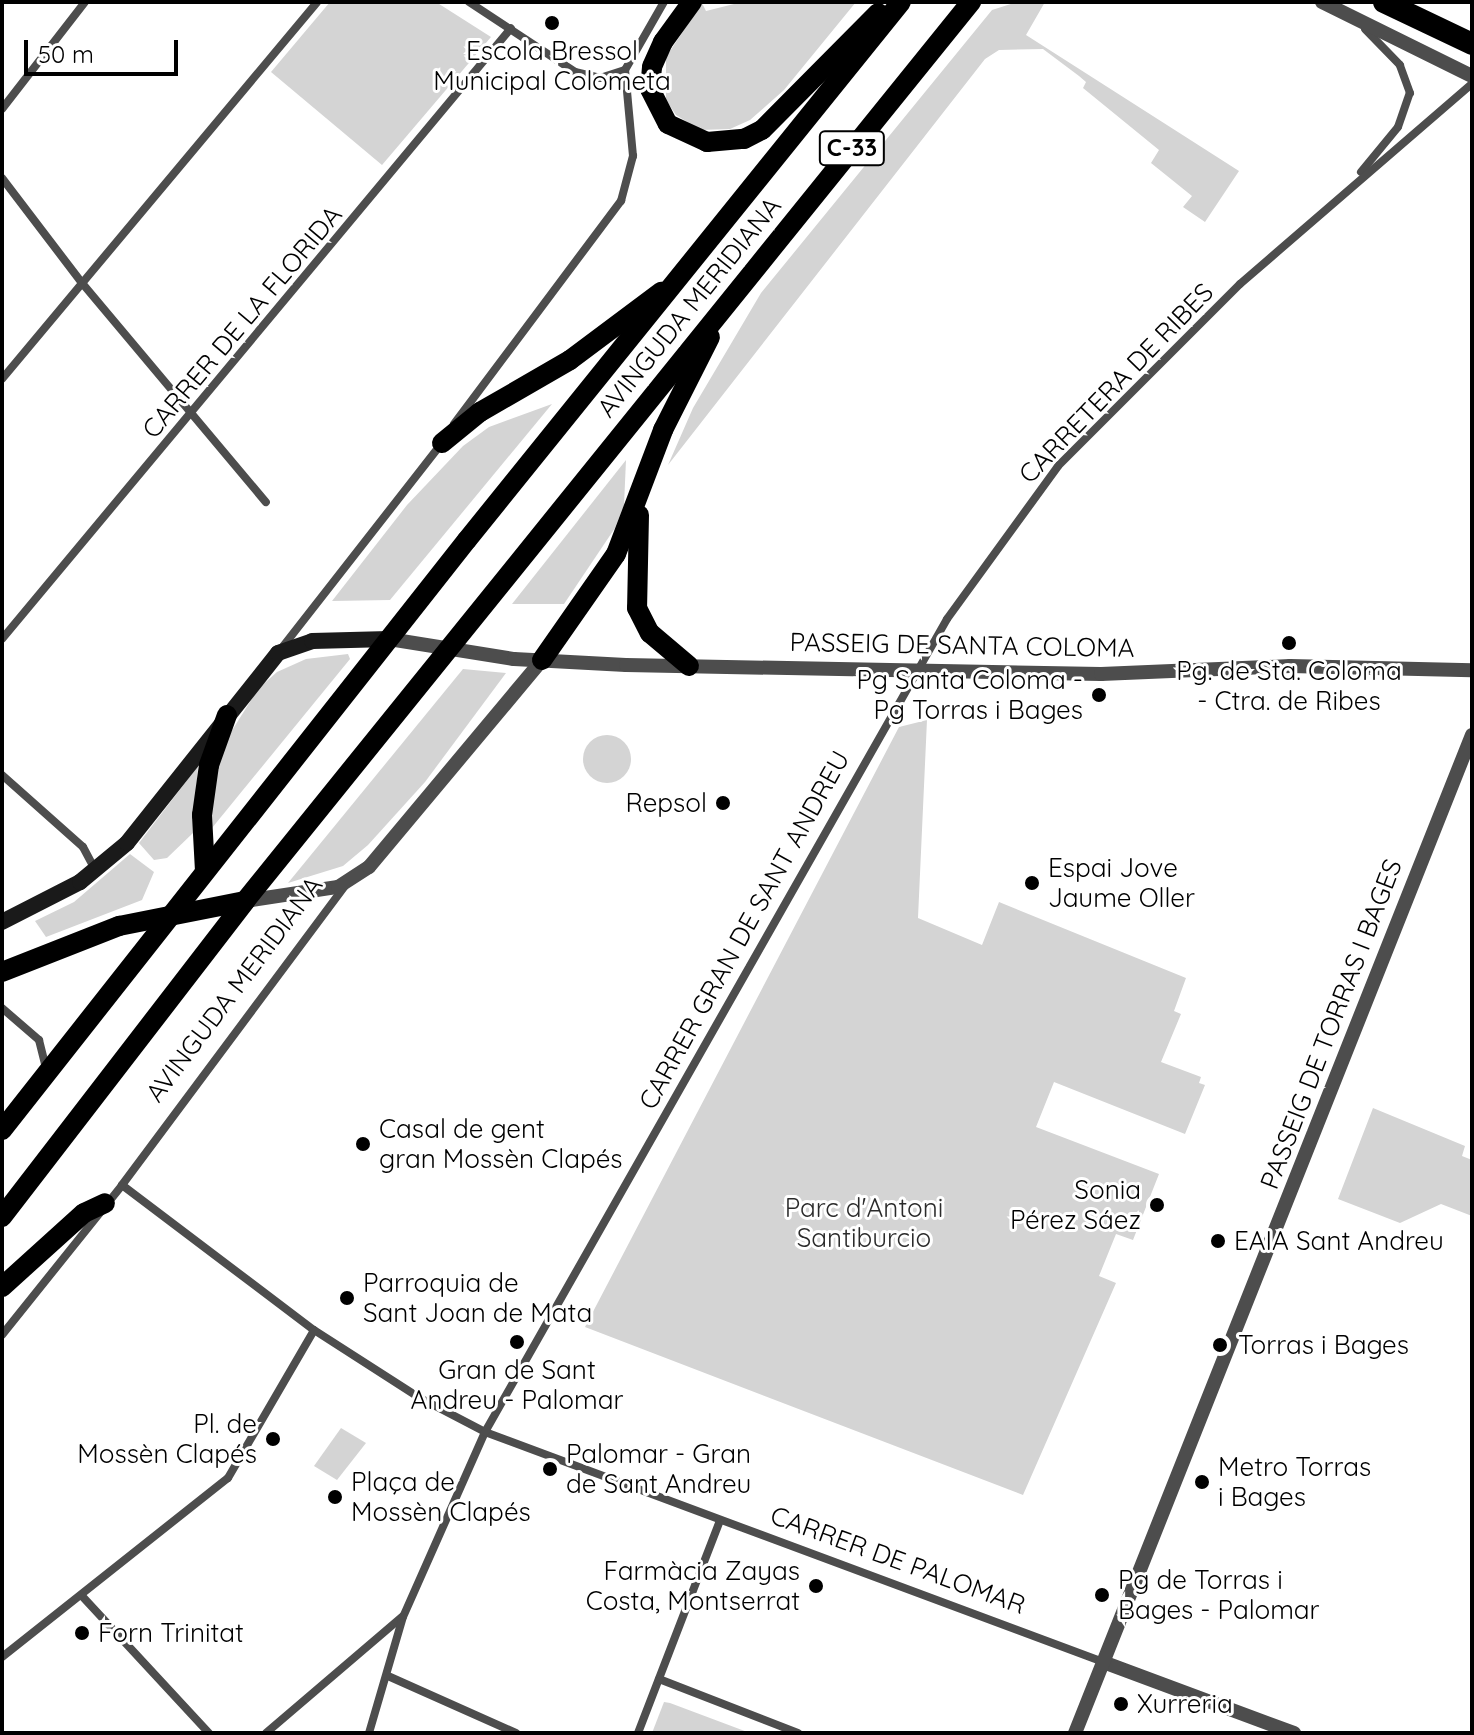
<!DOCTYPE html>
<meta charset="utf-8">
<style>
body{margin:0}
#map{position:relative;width:1474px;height:1735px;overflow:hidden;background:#fff;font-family:Quicksand,sans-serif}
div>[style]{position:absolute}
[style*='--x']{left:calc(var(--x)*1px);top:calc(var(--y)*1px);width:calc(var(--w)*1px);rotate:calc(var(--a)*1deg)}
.green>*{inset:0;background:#d4d4d4}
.round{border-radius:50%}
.minor>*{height:8px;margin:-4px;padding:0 4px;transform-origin:4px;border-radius:4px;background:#4d4d4d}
.tertiary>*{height:14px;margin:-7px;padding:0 7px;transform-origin:7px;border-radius:7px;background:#4d4d4d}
.secondary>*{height:16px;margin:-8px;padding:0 8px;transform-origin:8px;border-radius:8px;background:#1a1a1a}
.primary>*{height:20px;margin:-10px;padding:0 10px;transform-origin:10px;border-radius:10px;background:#000}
.trunk>*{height:22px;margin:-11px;padding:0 11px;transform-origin:11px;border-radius:11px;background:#000}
.dots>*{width:22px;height:22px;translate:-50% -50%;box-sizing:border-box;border:4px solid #fff;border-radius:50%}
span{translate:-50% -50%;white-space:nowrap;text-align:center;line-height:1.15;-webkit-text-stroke:6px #fff;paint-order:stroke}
.shield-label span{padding:2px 6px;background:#fff;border:2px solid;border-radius:6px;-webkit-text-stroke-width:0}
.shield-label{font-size:24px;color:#000;font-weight:700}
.poi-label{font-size:26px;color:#000}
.right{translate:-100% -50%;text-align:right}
.left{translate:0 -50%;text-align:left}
.street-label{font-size:26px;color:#000}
.park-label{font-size:26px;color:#2b2b2b}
.frame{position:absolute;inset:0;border:4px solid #000;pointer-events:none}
.scale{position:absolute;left:24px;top:40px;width:154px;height:36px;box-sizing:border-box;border:4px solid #000;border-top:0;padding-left:10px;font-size:24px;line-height:28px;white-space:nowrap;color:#000;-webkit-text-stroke:6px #fff;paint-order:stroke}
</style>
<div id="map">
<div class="green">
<div style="clip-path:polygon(330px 2px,436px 2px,491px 37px,382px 165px,271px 72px)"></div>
<div style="clip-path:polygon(742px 2px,856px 2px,784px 90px,750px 120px,730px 129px,700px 130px,676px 115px,666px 100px,666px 57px,702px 3px,706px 11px)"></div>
<div style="clip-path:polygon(1017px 2px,1045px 2px,1026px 35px,1239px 171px,1205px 222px,1183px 207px,1192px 196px,1151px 163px,1159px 150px,1083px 88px,1086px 82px,1079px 76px,1043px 49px,999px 50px,985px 59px,668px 465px,693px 408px,761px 293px,992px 10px)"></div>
<div style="clip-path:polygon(552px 404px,390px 600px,332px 601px,407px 505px,463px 446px,489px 427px)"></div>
<div style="clip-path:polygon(626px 460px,624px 505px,615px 528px,564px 604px,512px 604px)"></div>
<div style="clip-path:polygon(348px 654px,350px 659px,212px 828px,209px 800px,221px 748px,258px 689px,277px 672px,306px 659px)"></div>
<div style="clip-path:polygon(463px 669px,506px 673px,425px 782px,368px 845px,343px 866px,288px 883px)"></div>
<div style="clip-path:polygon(927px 720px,918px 918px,982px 945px,999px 902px,1186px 978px,1174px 1011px,1181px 1014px,1161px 1062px,1201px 1077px,1199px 1083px,1205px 1085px,1185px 1134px,1054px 1082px,1036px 1127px,1159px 1174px,1133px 1240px,1116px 1234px,1099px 1276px,1116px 1283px,1023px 1495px,585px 1327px,899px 727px)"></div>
<div class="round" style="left:583px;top:735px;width:48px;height:48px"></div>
<div style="clip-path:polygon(198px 766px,193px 833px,167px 858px,154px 860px,139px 843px)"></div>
<div style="clip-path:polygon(130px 854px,154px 872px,142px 900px,46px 937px,35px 921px,74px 902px)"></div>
<div style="clip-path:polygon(1373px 1108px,1465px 1146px,1462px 1156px,1472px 1160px,1472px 1216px,1441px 1204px,1400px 1223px,1338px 1199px)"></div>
<div style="clip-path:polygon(341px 1428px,366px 1443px,337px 1480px,314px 1466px)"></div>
<div style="clip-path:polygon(664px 1702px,670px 1703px,750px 1733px,652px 1733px)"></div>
</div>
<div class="minor">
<div style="--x:469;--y:2;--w:127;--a:33.4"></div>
<div style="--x:575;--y:72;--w:26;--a:13"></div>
<div style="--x:600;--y:78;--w:26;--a:-18"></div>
<div style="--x:2;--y:109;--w:135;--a:-52.2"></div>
<div style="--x:1361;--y:172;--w:58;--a:-50.6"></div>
<div style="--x:1398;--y:127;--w:36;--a:-71"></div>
<div style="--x:1410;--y:93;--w:30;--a:-110"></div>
<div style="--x:1400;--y:65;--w:50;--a:-134.2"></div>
<div style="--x:2;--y:178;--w:132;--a:52.7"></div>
<div style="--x:82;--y:283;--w:286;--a:50"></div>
<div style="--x:2;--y:379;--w:491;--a:-50.1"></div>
<div style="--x:454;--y:424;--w:279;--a:-53.2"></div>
<div style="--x:621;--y:201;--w:47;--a:-75.1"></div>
<div style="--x:633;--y:156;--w:86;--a:-95.3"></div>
<div style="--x:625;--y:70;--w:78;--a:-60.2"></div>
<div style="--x:2;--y:639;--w:795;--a:-50.2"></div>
<div style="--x:281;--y:649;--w:263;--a:-52"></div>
<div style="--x:2;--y:775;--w:108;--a:41.6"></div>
<div style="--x:83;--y:847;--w:26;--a:62"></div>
<div style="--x:2;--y:1008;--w:49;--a:40.9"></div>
<div style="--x:39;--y:1040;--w:29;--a:76"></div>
<div style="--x:122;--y:1185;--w:241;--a:37.1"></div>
<div style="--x:314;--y:1330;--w:126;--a:32.7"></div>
<div style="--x:420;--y:1398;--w:73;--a:27.6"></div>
<div style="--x:485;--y:1432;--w:659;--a:20.41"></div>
<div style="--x:2;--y:1335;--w:192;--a:-51.3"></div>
<div style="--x:122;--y:1185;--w:374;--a:-53.3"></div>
<div style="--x:82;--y:1596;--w:187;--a:47.2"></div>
<div style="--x:2;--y:1657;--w:288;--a:-38.4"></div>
<div style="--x:228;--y:1478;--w:171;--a:-59.8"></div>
<div style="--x:388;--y:1676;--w:140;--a:24"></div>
<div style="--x:659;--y:1679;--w:149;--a:21.2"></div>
<div style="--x:266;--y:1733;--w:179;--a:-40.5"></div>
<div style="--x:369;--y:1733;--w:121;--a:-73.7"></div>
<div style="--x:403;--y:1617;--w:202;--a:-66.1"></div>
<div style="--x:485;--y:1432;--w:935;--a:-60.39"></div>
<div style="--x:947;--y:619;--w:189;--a:-54"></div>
<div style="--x:1058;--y:466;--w:257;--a:-45"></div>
<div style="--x:1240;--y:284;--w:306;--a:-40.8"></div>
<div style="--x:638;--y:1733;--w:228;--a:-68.9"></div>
</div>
<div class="tertiary">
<div style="--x:1322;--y:2;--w:167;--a:26.3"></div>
<div style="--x:389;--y:639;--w:127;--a:9.1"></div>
<div style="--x:514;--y:659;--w:112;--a:3.1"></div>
<div style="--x:626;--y:665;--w:475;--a:1.1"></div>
<div style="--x:1101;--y:674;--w:189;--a:-2.4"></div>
<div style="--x:1290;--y:666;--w:182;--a:1.3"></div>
<div style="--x:245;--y:901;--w:94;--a:-8.6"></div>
<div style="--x:338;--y:887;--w:37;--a:-33"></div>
<div style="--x:369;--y:867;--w:270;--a:-50.1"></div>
<div style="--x:1103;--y:1662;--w:204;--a:20.4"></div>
<div style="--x:1075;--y:1733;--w:1074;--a:-68.31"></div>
</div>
<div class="secondary">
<div style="--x:2;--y:922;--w:88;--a:-27.1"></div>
<div style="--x:80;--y:882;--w:61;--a:-39.7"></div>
<div style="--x:127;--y:843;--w:243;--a:-51.5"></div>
<div style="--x:278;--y:653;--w:36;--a:-19"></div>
<div style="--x:312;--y:641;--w:77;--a:-1.5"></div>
</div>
<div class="primary">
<div style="--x:692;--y:2;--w:49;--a:125.9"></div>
<div style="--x:663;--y:42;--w:27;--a:114"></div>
<div style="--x:652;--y:67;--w:22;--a:95"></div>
<div style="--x:650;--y:89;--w:39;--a:63"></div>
<div style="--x:668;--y:124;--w:43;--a:24.8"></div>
<div style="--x:707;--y:142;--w:37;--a:-5"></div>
<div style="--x:744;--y:139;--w:20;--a:-27"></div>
<div style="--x:762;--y:130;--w:165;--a:-45.2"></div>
<div style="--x:442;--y:443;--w:49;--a:-39.2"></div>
<div style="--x:480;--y:412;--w:104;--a:-30"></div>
<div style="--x:570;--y:360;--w:114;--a:-36.8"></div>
<div style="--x:639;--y:515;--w:93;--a:91.2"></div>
<div style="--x:637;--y:608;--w:28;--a:63"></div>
<div style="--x:650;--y:633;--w:51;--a:40.2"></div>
<div style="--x:542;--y:660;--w:129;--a:-55.1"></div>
<div style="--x:616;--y:554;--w:133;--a:-69.2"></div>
<div style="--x:663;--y:430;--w:104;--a:-63.2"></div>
<div style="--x:205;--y:871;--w:56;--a:-93.1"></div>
<div style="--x:202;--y:815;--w:50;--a:-82"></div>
<div style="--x:209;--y:765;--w:53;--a:-70.2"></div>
<div style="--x:2;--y:972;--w:126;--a:-21.5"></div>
<div style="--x:119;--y:926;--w:128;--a:-11.2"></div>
<div style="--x:2;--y:1130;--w:751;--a:-51.76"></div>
<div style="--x:467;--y:540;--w:691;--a:-51.11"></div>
<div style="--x:2;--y:1217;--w:399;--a:-52.4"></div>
<div style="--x:245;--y:901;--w:1156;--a:-51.08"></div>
<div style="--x:2;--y:1287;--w:110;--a:-42.1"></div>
<div style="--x:84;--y:1213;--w:23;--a:-25"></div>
</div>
<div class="trunk">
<div style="--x:1384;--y:2;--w:98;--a:25.5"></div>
</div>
<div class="dots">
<div style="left:552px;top:23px;background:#000"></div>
<div style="left:1289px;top:643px;background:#000"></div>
<div style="left:1099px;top:695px;background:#000"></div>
<div style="left:723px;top:803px;background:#000"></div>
<div style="left:1032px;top:883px;background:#000"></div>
<div style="left:363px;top:1144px;background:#000"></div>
<div style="left:1157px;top:1205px;background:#000"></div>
<div style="left:1218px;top:1241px;background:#000"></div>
<div style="left:347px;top:1298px;background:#000"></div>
<div style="left:517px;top:1342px;background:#000"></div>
<div style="left:1220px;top:1345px;background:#000"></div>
<div style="left:273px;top:1439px;background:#000"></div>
<div style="left:550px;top:1469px;background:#000"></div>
<div style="left:1202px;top:1482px;background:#000"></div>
<div style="left:335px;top:1497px;background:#000"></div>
<div style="left:816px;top:1586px;background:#000"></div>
<div style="left:1102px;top:1595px;background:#000"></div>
<div style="left:82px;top:1633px;background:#000"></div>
<div style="left:1121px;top:1704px;background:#000"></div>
</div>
<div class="shield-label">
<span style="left:852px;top:148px">C-33</span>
</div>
<div class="poi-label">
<span style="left:552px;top:66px">Escola Bressol<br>Municipal Colometa</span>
<span style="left:1289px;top:686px">Pg. de Sta. Coloma<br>- Ctra. de Ribes</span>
<span class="right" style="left:1083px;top:695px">Pg Santa Coloma -<br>Pg Torras i Bages</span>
<span class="right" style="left:707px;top:803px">Repsol</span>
<span class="left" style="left:1048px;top:883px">Espai Jove<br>Jaume Oller</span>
<span class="left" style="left:379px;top:1144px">Casal de gent<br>gran Mossèn Clapés</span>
<span class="right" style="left:1141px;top:1205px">Sonia<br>Pérez Sáez</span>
<span class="left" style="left:1234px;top:1241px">EAIA Sant Andreu</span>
<span class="left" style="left:363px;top:1298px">Parroquia de<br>Sant Joan de Mata</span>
<span class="left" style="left:1238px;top:1345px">Torras i Bages</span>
<span style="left:517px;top:1385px">Gran de Sant<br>Andreu - Palomar</span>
<span class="right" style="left:257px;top:1439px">Pl. de<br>Mossèn Clapés</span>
<span class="left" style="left:566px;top:1469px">Palomar - Gran<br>de Sant Andreu</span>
<span class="left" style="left:1218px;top:1482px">Metro Torras<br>i Bages</span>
<span class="left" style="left:351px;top:1497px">Plaça de<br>Mossèn Clapés</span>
<span class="right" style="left:800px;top:1586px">Farmàcia Zayas<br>Costa, Montserrat</span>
<span class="left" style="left:1118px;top:1595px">Pg de Torras i<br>Bages - Palomar</span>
<span class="left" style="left:98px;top:1633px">Forn Trinitat</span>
<span class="left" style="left:1137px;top:1704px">Xurreria</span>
</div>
<div class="street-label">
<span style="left:689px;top:307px;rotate:-51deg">AVINGUDA MERIDIANA</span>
<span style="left:242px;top:322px;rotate:-50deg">CARRER DE LA FLORIDA</span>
<span style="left:1116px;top:383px;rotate:-46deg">CARRETERA DE RIBES</span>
<span style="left:962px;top:645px;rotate:1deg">PASSEIG DE SANTA COLOMA</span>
<span style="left:744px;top:930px;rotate:-61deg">CARRER GRAN DE SANT ANDREU</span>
<span style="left:234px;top:989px;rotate:-53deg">AVINGUDA MERIDIANA</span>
<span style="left:1331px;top:1024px;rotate:-69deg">PASSEIG DE TORRAS I BAGES</span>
<span style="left:898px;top:1560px;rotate:20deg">CARRER DE PALOMAR</span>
</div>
<div class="park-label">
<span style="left:864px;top:1223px">Parc d'Antoni<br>Santiburcio</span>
</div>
<div class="frame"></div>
<div class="scale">50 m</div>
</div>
